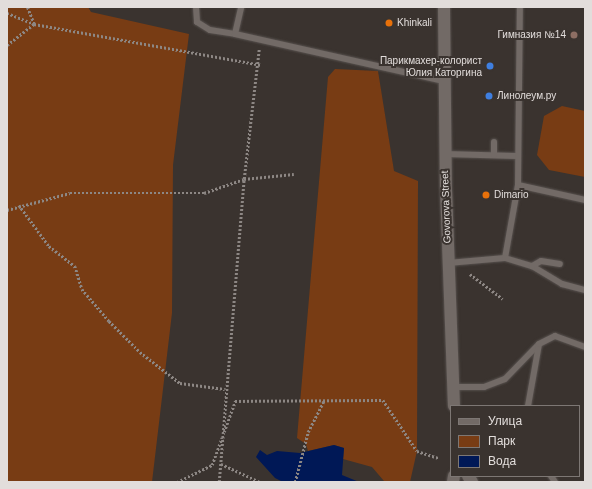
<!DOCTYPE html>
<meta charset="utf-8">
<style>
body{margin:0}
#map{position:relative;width:592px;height:489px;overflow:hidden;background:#3a332f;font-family:Helvetica,sans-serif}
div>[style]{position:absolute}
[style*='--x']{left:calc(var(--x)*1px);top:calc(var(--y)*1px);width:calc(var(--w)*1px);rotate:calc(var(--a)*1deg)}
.green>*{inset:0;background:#783c14}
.water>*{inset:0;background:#001856}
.path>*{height:2.5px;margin-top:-1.25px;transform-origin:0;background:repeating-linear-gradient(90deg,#8d8784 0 2px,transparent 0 4px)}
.roads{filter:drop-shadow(0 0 1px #57514e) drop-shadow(0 0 1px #57514e)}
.service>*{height:6px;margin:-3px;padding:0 3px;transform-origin:3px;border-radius:3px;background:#726a66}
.secondary>*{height:12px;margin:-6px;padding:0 6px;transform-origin:6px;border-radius:6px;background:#726a66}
.dots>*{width:11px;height:11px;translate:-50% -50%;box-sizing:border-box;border:2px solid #3a332f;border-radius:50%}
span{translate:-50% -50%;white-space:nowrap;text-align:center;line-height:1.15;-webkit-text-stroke:4px #3a332f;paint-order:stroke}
.poi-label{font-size:10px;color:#e2dddb}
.left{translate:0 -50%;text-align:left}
.right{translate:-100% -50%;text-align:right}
.street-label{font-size:10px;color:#e2dddb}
.frame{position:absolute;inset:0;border:8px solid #e2dddb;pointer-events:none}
.legend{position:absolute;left:450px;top:405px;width:130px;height:72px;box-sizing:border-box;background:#3a332f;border:1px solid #7d7774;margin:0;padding:5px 7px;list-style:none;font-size:12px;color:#e2dddb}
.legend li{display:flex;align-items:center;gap:8px;height:20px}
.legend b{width:20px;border:1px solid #7d7774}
</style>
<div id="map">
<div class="green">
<div style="clip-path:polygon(7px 7px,88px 7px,91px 12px,189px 34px,173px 165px,172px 313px,152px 482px,7px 482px)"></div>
<div style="clip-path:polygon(335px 69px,378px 71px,394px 171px,418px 181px,417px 451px,410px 482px,384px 481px,372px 467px,343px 459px,344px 448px,334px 445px,308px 451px,306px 444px,297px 438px,328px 77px)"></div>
<div style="clip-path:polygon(562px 106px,585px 111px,585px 177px,549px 170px,537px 155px,544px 116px)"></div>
</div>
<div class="water">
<div style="clip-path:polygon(334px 445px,344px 448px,342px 475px,359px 482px,283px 482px,275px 478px,256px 457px,260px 450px,267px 455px,277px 451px,300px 453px)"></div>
</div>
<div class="path">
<div style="--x:7;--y:13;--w:29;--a:22"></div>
<div style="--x:34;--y:24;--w:231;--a:10.2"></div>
<div style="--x:7;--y:45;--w:34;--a:-38"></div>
<div style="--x:34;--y:24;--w:18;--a:-112"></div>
<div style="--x:19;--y:205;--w:51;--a:53.8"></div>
<div style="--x:49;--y:246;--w:33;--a:38"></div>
<div style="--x:75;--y:266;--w:24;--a:73"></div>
<div style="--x:82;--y:289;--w:42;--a:49.8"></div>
<div style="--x:109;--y:321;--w:44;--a:45"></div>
<div style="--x:140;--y:352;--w:51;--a:37.8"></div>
<div style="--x:180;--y:383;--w:45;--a:7.6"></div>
<div style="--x:7;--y:210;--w:65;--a:-15.1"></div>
<div style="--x:70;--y:193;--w:134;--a:0"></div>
<div style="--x:204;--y:193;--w:42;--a:-19.3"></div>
<div style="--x:244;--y:179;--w:50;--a:-5.7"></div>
<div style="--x:470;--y:274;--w:41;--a:37.1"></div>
<div style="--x:224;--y:432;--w:33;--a:-70"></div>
<div style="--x:235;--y:401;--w:148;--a:-0.4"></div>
<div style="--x:383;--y:400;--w:61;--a:56.3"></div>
<div style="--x:417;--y:451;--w:23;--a:18"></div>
<div style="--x:221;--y:464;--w:43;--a:24.8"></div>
<div style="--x:177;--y:482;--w:39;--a:-26"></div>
<div style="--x:212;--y:465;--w:29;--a:-70"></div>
<div style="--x:219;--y:482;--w:304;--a:-85.3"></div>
<div style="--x:244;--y:179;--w:131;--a:-83.4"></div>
<div style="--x:295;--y:482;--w:52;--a:-75.4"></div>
<div style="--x:308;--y:432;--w:35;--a:-63"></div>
</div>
<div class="roads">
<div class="service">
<div style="--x:196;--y:7;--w:15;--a:86"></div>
<div style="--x:197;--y:22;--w:15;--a:32"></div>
<div style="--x:210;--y:30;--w:25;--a:9"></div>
<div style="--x:235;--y:34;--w:28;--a:-77"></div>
<div style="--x:235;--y:34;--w:214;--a:12.7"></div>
<div style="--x:445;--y:154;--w:71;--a:1.6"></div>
<div style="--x:494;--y:155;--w:13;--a:-90"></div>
<div style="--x:518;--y:185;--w:69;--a:12.6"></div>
<div style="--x:505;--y:258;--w:74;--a:-79.9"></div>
<div style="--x:518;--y:185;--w:178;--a:-89.4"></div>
<div style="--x:448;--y:263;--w:57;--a:-5"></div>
<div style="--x:505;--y:258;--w:28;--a:17"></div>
<div style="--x:532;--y:266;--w:35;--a:31"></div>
<div style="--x:562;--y:284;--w:24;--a:15"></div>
<div style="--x:532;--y:266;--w:10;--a:-29"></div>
<div style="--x:541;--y:261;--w:19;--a:9"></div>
<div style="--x:454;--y:387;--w:30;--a:0"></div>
<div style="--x:484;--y:387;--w:22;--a:-21"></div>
<div style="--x:505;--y:379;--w:47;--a:-45.9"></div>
<div style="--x:528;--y:406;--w:63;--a:-79.9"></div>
<div style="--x:539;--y:344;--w:18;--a:-27"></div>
<div style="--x:555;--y:336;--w:32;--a:20"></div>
<div style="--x:551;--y:476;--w:7;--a:56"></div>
</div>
<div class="secondary">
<div style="--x:444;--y:7;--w:182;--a:89.4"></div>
<div style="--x:446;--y:189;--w:217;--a:87.9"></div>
<div style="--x:468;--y:476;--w:7;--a:56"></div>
<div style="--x:453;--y:482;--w:6;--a:-81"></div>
</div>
</div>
<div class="dots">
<div style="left:389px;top:23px;background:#e8710a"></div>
<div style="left:574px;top:35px;background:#8d6e63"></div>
<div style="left:490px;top:66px;background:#3f7fe0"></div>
<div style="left:489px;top:96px;background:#3f7fe0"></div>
<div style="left:486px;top:195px;background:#e8710a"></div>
</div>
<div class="poi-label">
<span class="left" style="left:397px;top:23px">Khinkali</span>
<span class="right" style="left:566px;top:35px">Гимназия №14</span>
<span class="right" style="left:482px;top:66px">Парикмахер-колорист<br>Юлия Каторгина</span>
<span class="left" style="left:497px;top:96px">Линолеум.ру</span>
<span class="left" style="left:494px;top:195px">Dimario</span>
</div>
<div class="street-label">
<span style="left:446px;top:207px;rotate:-92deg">Govorova Street</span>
</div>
<div class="frame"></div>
<ul class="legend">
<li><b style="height:5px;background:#726a66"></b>Улица</li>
<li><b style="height:11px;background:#783c14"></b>Парк</li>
<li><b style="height:11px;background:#001856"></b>Вода</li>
</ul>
</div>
